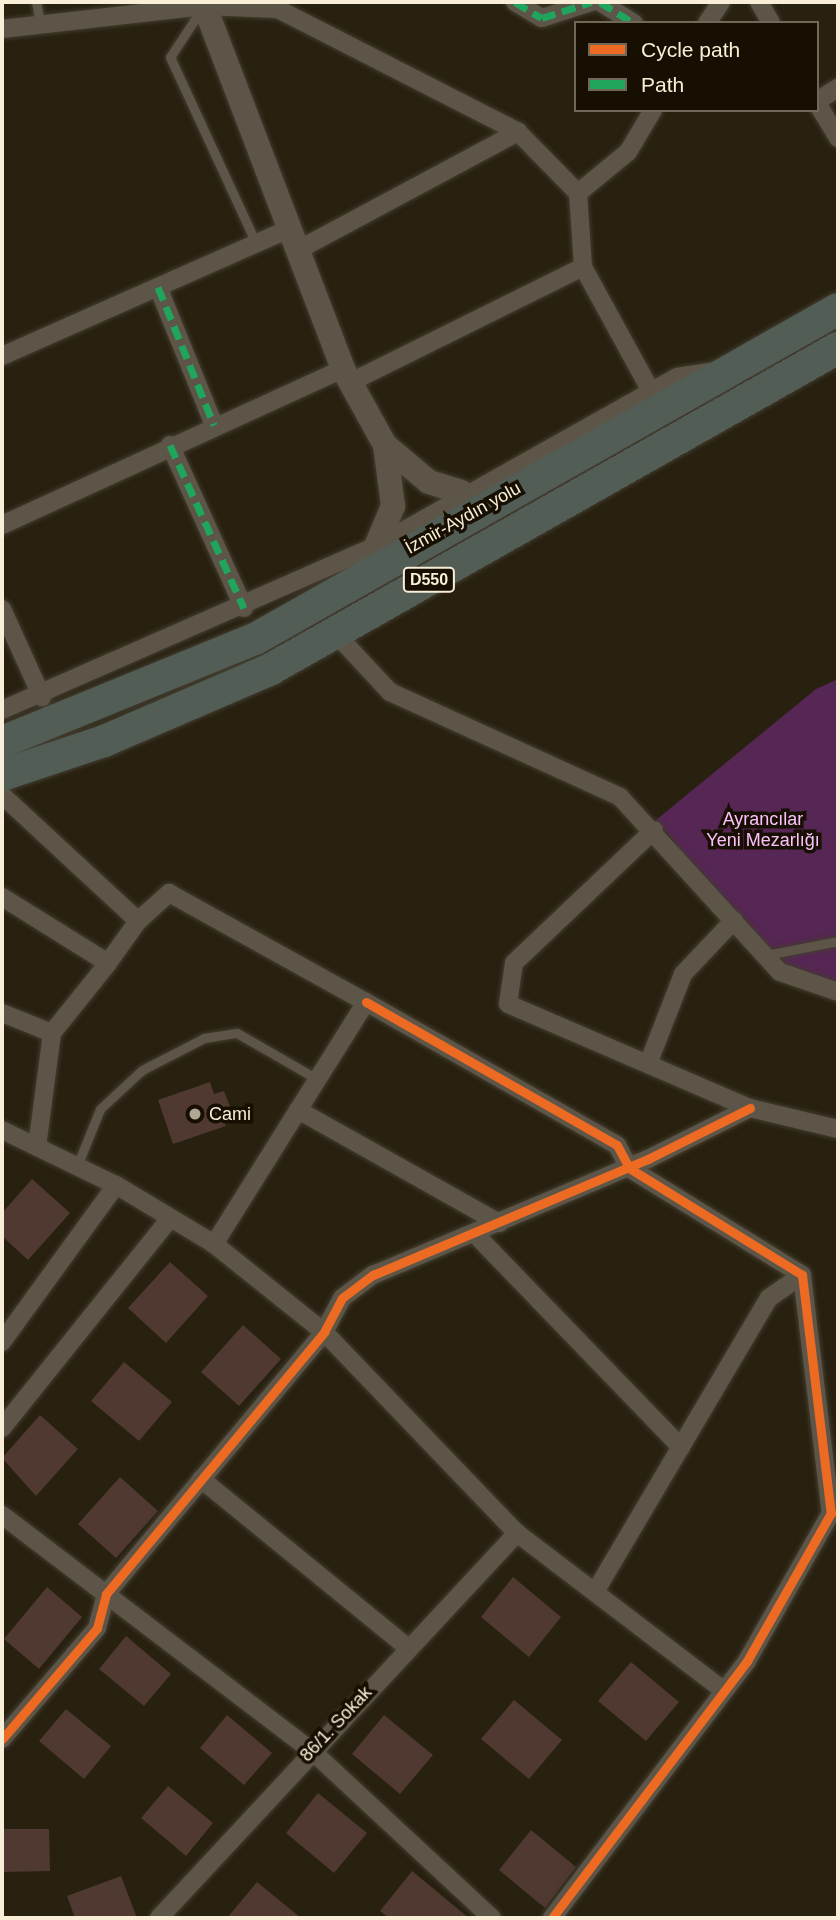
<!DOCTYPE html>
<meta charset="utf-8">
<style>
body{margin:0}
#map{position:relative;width:840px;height:1920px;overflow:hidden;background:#282110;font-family:Arial,sans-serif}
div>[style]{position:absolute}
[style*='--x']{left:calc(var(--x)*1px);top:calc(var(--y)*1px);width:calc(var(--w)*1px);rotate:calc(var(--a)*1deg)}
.green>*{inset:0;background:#562654}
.building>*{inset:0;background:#4f3931}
.roads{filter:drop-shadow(0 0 2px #433d30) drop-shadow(0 0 2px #433d30)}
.lane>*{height:9px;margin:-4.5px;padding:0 4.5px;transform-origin:4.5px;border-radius:4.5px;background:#5d5648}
.street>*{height:18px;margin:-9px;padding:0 9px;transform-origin:9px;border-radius:9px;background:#5d5648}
.secondary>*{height:24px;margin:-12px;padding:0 12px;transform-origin:12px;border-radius:12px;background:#5d5648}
.highway>*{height:32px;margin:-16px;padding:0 16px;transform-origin:16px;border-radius:16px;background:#515d55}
.quiet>*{height:7px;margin-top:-3.5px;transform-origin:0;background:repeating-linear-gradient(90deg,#20a55d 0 14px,transparent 0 21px)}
.cycleway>*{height:9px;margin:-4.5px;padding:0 4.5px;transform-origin:4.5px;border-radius:4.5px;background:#ed6a23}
.dots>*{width:19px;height:19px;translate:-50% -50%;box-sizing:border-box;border:4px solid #160f02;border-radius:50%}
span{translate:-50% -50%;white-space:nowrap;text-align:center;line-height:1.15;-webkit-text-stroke:7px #160f02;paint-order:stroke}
.shield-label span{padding:2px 5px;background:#160f02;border:2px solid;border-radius:5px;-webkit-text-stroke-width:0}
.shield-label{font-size:16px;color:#f9eed8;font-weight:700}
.street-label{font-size:18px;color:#f9eed8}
.park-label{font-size:18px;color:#fcc1fd}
.poi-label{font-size:18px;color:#f9eed8}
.left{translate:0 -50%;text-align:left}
.frame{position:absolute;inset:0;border:4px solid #f9eed8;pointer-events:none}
.legend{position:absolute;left:574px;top:21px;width:245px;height:91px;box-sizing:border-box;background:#160f02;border:2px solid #716858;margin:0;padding:9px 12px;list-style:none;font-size:21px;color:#f9eed8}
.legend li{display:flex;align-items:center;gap:14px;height:35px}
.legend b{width:35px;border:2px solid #716858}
</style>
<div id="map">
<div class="green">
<div style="clip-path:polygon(838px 679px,838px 988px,793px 971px,740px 921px,656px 820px,816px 689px)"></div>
</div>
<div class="building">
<div style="clip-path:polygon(210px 1082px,214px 1094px,224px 1091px,232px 1112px,222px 1116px,226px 1126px,173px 1144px,158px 1100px)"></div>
<div style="clip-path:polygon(32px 1179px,70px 1213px,28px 1260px,2px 1236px,2px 1213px)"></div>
<div style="clip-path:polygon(170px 1262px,208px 1296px,166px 1343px,128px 1308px)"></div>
<div style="clip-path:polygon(243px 1325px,281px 1359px,239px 1406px,201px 1372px)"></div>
<div style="clip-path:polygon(124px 1362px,172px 1402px,139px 1441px,91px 1401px)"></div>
<div style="clip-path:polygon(40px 1415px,78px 1449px,36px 1496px,2px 1458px)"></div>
<div style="clip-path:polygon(120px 1477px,158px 1511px,116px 1558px,78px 1524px)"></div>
<div style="clip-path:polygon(513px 1577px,561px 1617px,529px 1657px,481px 1617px)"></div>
<div style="clip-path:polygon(47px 1587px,82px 1617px,39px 1669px,4px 1639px)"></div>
<div style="clip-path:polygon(126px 1636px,171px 1674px,144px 1706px,99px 1669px)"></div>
<div style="clip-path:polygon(631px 1662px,679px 1702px,646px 1741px,598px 1701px)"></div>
<div style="clip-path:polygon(514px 1700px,562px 1740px,529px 1779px,481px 1739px)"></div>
<div style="clip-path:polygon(66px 1709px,111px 1746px,84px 1779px,39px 1741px)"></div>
<div style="clip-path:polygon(227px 1715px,272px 1753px,244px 1785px,200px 1748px)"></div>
<div style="clip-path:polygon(384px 1715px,433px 1755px,400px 1794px,352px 1754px)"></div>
<div style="clip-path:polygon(168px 1786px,213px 1823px,186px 1856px,141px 1818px)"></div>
<div style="clip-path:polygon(318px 1793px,367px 1833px,334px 1873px,286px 1833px)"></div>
<div style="clip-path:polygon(2px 1829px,49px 1829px,50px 1871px,2px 1872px)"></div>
<div style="clip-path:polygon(531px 1830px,576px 1867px,545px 1908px,499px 1870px)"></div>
<div style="clip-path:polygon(412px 1871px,469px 1918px,389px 1918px,380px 1911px)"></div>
<div style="clip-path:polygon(121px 1876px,137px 1918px,75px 1918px,67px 1896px)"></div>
<div style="clip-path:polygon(257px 1882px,301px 1918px,227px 1918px)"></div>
</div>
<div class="roads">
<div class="lane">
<div style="--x:36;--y:2;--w:21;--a:79"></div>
<div style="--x:201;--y:10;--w:56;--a:123.4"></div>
<div style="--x:170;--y:57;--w:205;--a:65.2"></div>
<div style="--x:766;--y:955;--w:73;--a:-11"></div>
<div style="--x:77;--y:1166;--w:61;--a:-68"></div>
<div style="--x:100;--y:1109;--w:57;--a:-42.9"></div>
<div style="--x:142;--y:1070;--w:70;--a:-27.3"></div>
<div style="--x:204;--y:1038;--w:33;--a:-9"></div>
<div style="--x:237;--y:1033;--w:92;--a:29.9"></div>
</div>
<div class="street">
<div style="--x:515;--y:2;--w:31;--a:31"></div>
<div style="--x:542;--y:18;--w:52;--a:-18.1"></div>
<div style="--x:600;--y:2;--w:40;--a:32"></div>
<div style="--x:759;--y:2;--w:24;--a:60"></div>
<div style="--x:707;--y:23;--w:25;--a:-56"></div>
<div style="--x:2;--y:29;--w:203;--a:-6.5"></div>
<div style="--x:204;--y:6;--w:74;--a:2.3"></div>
<div style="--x:278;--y:9;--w:270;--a:27.1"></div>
<div style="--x:518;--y:132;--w:86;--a:45.5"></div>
<div style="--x:578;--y:193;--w:65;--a:-39.4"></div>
<div style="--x:628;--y:152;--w:49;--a:-59.2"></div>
<div style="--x:817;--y:101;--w:25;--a:-32"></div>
<div style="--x:817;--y:103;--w:41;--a:59"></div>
<div style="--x:578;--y:193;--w:74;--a:86.1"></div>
<div style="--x:583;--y:267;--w:141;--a:61.3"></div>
<div style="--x:298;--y:250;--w:250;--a:-28.2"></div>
<div style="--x:158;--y:287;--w:149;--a:67.9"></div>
<div style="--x:2;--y:356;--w:313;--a:-23.9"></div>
<div style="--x:349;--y:383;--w:261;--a:-26.4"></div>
<div style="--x:170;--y:445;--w:179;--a:65.6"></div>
<div style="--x:2;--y:525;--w:375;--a:-24.6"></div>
<div style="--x:2;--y:609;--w:97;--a:65.6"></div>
<div style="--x:335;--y:633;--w:81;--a:47"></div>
<div style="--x:390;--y:692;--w:253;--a:24.5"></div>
<div style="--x:620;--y:797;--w:237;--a:47.6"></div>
<div style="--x:780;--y:972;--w:61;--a:19"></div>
<div style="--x:2;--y:710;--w:408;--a:-23.7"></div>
<div style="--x:376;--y:546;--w:345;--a:-29.3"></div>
<div style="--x:677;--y:377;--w:36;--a:-9"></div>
<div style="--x:2;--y:795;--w:185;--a:42.8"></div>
<div style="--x:138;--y:921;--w:52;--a:125.5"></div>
<div style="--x:108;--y:963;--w:125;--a:-148.1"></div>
<div style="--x:654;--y:830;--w:193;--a:136.5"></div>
<div style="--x:514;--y:963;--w:41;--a:98.3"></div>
<div style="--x:508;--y:1004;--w:263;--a:23.3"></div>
<div style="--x:750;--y:1108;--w:90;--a:13.4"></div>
<div style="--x:138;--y:921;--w:42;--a:-42.1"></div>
<div style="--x:169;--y:893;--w:225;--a:29"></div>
<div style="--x:366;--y:1002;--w:286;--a:122.1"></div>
<div style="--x:366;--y:1002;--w:289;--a:29.7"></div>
<div style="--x:617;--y:1145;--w:26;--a:62"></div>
<div style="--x:629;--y:1168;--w:203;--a:31.7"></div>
<div style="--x:802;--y:1275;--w:240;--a:83.1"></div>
<div style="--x:831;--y:1513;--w:170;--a:119.6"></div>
<div style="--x:747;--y:1661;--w:323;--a:127.2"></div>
<div style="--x:2;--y:1013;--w:54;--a:21.8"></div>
<div style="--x:648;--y:1064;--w:97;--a:-68.7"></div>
<div style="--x:683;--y:974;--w:74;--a:-46.6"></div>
<div style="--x:298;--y:1110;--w:231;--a:29.3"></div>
<div style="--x:2;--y:1130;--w:127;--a:25.8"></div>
<div style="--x:116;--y:1185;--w:114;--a:31"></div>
<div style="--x:214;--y:1244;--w:141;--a:38.7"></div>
<div style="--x:324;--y:1332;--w:279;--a:46.2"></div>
<div style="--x:517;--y:1533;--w:258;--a:37.3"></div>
<div style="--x:37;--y:1147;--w:115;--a:-82.5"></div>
<div style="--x:52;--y:1033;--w:90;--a:-51.3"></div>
<div style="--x:474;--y:1233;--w:298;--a:46"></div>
<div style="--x:2;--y:1342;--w:194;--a:-54"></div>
<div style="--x:2;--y:1428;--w:269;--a:-51.3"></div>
<div style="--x:201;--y:1479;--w:267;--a:39.2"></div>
<div style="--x:2;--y:1515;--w:388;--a:37.3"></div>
<div style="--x:311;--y:1750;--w:247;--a:42.9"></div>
<div style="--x:595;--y:1592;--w:342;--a:-59.4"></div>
<div style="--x:769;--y:1298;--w:40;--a:-34.9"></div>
<div style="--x:2;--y:1739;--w:146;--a:-49.4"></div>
<div style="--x:97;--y:1628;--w:35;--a:-75"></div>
<div style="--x:106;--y:1594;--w:341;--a:-50.2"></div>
<div style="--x:324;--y:1332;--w:38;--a:-62"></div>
<div style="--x:342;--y:1298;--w:39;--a:-37"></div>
<div style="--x:373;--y:1275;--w:298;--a:-22.9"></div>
<div style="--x:648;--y:1159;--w:114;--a:-26.6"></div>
<div style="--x:159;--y:1918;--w:526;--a:-47.08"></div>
</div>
<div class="secondary">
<div style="--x:203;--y:2;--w:393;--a:69.1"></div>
<div style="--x:343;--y:369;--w:87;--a:61.1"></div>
<div style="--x:385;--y:445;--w:62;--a:82.5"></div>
<div style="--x:393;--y:506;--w:43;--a:113"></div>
<div style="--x:385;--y:445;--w:57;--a:40.1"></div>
<div style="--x:429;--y:482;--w:34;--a:17"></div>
</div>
<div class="highway">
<div style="--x:2;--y:742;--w:273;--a:-22.2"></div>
<div style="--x:255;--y:639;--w:670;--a:-29.51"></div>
<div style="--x:2;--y:775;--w:108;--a:-18.4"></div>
<div style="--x:104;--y:741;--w:182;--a:-23.3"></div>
<div style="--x:271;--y:669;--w:652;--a:-29.52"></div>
</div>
</div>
<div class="quiet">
<div style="--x:515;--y:2;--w:31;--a:31"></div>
<div style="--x:542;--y:18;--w:52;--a:-18.1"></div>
<div style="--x:600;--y:2;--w:40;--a:32"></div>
<div style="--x:158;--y:287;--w:149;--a:67.9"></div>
<div style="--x:170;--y:445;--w:179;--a:65.6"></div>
</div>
<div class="cycleway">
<div style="--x:366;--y:1002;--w:289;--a:29.7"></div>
<div style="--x:617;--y:1145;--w:26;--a:62"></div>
<div style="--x:629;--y:1168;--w:203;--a:31.7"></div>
<div style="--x:802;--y:1275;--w:240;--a:83.1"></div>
<div style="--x:831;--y:1513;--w:170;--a:119.6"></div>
<div style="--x:747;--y:1661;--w:323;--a:127.2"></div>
<div style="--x:2;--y:1739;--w:146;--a:-49.4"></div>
<div style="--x:97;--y:1628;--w:35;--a:-75"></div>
<div style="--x:106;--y:1594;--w:341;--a:-50.2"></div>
<div style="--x:324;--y:1332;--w:38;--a:-62"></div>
<div style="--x:342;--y:1298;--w:39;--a:-37"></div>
<div style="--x:373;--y:1275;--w:298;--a:-22.9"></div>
<div style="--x:648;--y:1159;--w:114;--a:-26.6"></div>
</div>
<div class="dots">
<div style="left:195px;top:1114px;background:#b0a692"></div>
</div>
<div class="shield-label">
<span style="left:429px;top:580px">D550</span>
</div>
<div class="street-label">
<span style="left:463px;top:518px;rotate:-29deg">İzmir-Aydın yolu</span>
<span style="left:336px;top:1724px;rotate:-47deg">86/1. Sokak</span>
</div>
<div class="park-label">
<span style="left:763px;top:830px">Ayrancılar<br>Yeni Mezarlığı</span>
</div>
<div class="poi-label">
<span class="left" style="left:209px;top:1114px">Cami</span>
</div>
<div class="frame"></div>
<ul class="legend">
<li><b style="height:9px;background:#ed6a23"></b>Cycle path</li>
<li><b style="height:9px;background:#20a55d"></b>Path</li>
</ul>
</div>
